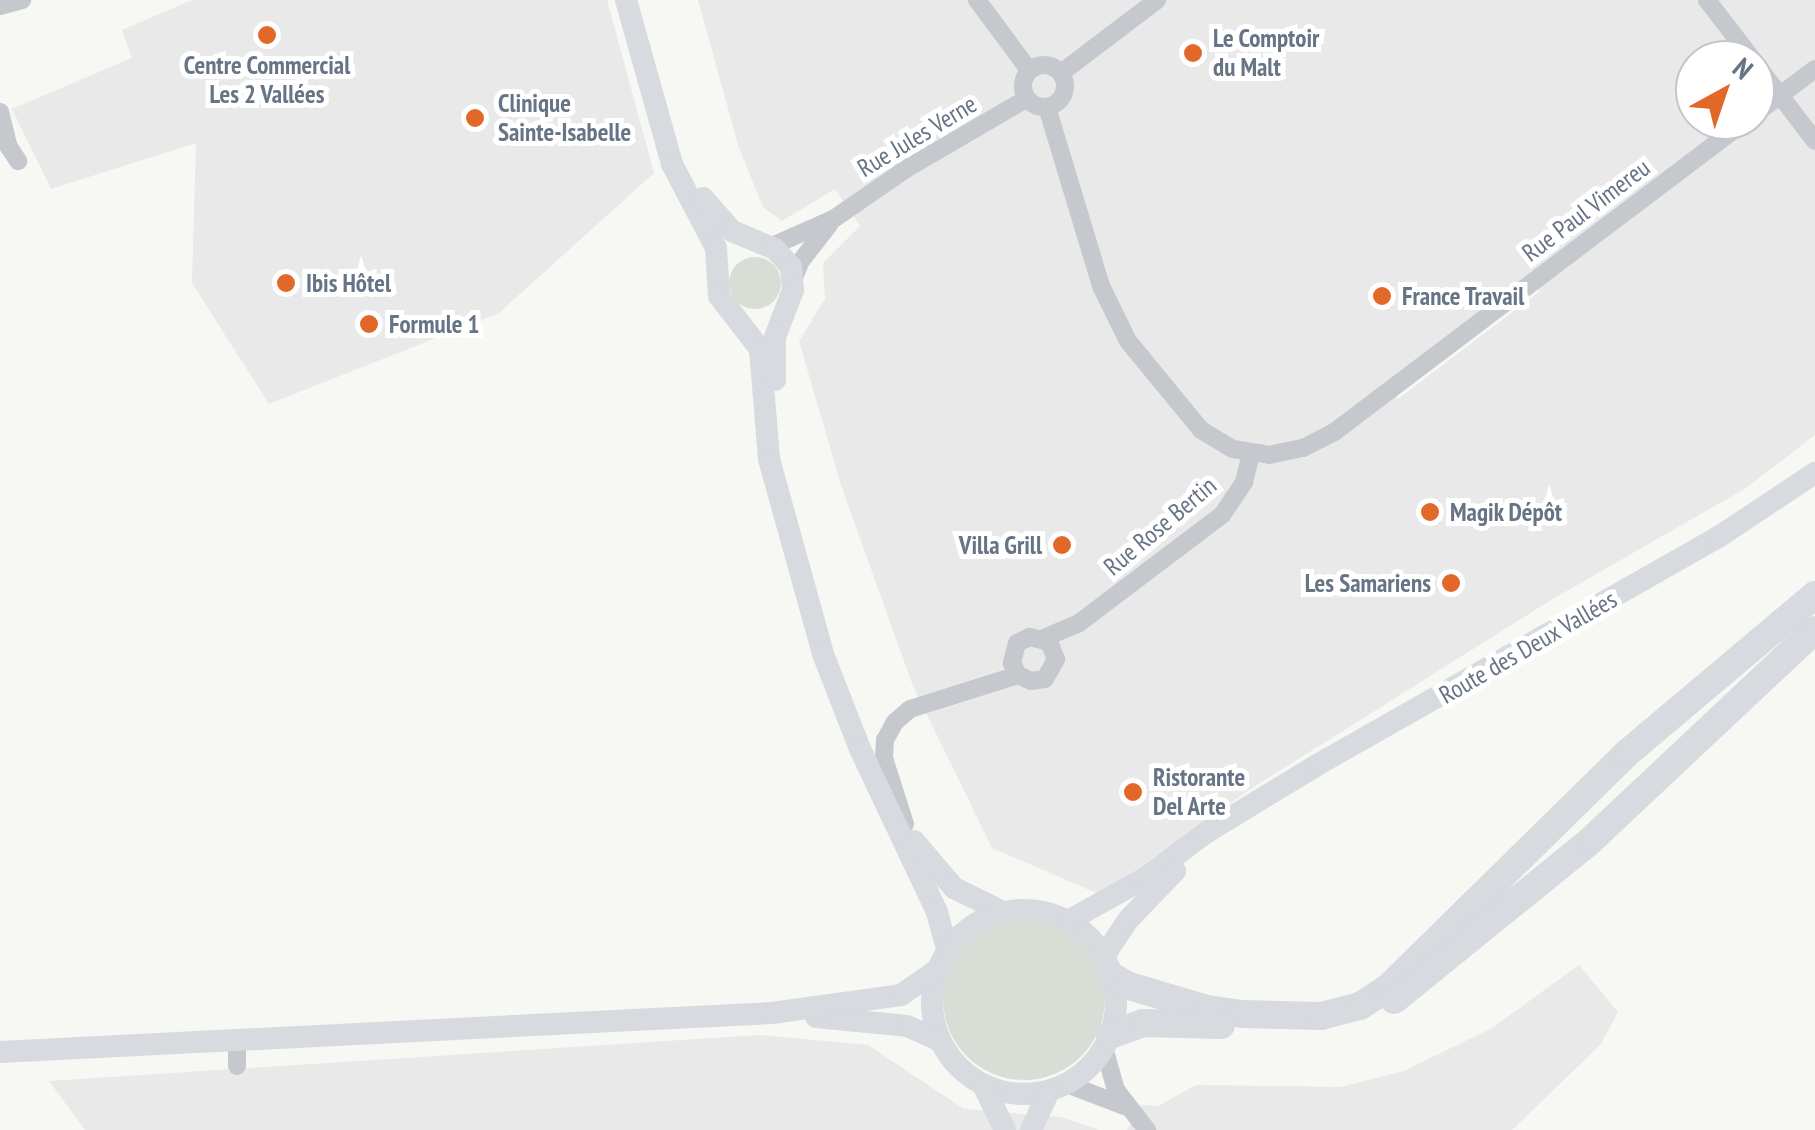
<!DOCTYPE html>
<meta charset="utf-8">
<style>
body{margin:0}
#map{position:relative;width:1815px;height:1130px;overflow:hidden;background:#f7f7f4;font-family:"PT Sans Narrow",sans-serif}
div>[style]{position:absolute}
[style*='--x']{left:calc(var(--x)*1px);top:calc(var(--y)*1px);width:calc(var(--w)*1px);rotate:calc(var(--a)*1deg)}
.built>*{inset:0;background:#e8e9e8}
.green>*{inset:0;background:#d8ded5}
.round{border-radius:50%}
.minor>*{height:18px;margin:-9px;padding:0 9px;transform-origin:9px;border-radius:9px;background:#c5c8cc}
.minor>.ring{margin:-9px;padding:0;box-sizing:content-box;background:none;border:18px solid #c5c8cc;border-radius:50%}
.major>*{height:22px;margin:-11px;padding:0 11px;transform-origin:11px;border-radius:11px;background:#d7dadf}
.major>.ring{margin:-11px;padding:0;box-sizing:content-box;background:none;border:22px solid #d7dadf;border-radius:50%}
.highway>*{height:28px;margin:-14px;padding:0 14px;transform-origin:14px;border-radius:14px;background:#d7dadf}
.dots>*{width:28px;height:28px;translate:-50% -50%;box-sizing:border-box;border:5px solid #fff;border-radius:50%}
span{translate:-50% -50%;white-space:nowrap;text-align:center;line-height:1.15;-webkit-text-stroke:10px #fff;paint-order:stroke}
.poi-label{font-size:25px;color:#677485;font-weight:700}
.left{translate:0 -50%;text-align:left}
.right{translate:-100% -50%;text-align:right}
.street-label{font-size:25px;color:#677485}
.north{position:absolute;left:1675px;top:40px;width:100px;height:100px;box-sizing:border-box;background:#fff;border:2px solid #c2c7ce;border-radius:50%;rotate:40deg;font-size:28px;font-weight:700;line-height:40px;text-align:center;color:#677485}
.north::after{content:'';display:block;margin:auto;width:35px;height:45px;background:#e2682a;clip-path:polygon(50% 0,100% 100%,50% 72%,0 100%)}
</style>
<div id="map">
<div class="built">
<div style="clip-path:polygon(192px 0,607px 0,654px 173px,499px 313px,269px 404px,192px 283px,196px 143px,51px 189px,12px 109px,132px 58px,122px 30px)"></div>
<div style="clip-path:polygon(evenodd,698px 0,1815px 0,1815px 435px,1746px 488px,1551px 600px,1249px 790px,1101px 895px,992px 848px,913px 686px,841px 485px,799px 341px,825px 299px,823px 263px,860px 226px,835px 189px,782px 221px,763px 207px,739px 148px,698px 0,1695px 60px,1755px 60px,1755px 120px,1695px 120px,1695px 60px,698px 0,1528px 276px,1540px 291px,1398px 399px,1386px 383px,1528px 276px)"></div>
<div style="clip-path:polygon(1579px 965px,1618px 1012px,1601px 1044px,1512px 1130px,1127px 1130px,1141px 1105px,1158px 1106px,1196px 1085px,1341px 1087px,1404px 1071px,1492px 1028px)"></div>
<div style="clip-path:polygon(759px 1035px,868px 1045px,964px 1109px,1061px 1117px,1100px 1130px,85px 1130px,49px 1081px)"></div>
</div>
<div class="green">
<div class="round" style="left:729px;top:257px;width:52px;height:52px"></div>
<div class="round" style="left:943px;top:918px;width:162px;height:162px"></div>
</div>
<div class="minor">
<div style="--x:977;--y:0;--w:87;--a:53.4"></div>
<div style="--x:1707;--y:0;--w:76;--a:52.5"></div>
<div style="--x:0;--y:6;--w:23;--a:-15"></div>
<div style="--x:1755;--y:63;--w:98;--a:52.4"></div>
<div class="ring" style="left:1023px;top:65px;width:24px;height:24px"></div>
<div style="--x:1061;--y:73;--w:121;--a:-37.2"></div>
<div style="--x:1047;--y:107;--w:187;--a:73.2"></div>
<div style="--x:1101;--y:286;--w:61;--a:63.9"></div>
<div style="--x:1128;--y:341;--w:115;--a:50.6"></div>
<div style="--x:1201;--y:430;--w:37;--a:31"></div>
<div style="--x:1233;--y:449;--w:36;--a:9"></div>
<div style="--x:1269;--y:455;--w:35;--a:-12"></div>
<div style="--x:1303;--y:448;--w:34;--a:-27"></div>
<div style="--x:1333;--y:433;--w:519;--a:-37.09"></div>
<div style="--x:0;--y:112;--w:36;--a:76"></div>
<div style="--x:9;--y:147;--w:17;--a:57"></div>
<div style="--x:1755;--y:114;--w:75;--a:-36.9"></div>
<div style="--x:770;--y:247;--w:71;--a:-24"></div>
<div style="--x:835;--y:218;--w:86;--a:-34.6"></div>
<div style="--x:906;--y:169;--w:139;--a:-30.3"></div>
<div style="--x:794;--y:278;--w:17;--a:-69"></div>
<div style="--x:800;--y:262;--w:47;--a:-51.9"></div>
<div style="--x:1044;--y:638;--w:38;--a:-23"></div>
<div style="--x:1079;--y:623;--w:179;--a:-37.1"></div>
<div style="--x:1222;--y:515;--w:40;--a:-56"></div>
<div style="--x:1244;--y:482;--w:30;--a:-76"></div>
<div style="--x:905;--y:824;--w:69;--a:-107.7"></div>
<div style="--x:884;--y:758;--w:18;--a:-87"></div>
<div style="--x:885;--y:740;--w:21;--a:-61"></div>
<div style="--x:895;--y:722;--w:20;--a:-41"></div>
<div style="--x:910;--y:709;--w:113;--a:-17.5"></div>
<div style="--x:1018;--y:675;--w:14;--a:25"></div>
<div style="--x:1031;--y:681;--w:14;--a:-8"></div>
<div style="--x:1045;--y:679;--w:23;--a:-61"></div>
<div style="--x:1056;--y:659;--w:18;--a:-112"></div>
<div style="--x:1049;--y:642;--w:20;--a:-165"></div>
<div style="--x:1030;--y:637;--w:14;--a:155"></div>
<div style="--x:1017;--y:643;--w:21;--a:104"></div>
<div style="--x:1012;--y:663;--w:13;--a:63"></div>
<div style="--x:237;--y:1040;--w:26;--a:90"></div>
<div style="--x:1104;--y:1048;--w:44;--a:74.1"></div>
<div style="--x:1116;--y:1090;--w:51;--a:52.2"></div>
<div style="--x:1067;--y:1084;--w:61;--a:21.1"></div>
</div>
<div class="major">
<div style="--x:626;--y:0;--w:170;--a:74.3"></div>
<div style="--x:672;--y:164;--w:95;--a:62.4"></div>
<div style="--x:716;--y:248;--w:48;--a:86.4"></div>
<div style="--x:719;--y:296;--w:67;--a:52.3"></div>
<div style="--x:760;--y:349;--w:110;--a:85.3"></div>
<div style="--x:769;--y:459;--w:202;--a:74.5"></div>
<div style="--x:823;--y:654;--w:102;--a:68.7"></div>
<div style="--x:860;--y:749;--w:180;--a:64.7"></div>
<div style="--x:937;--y:912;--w:39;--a:75"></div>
<div style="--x:703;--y:198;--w:44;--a:48.7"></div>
<div style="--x:732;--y:231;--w:47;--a:22.7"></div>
<div style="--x:775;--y:249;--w:24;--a:48"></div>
<div style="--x:791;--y:267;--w:23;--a:85"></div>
<div style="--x:793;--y:290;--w:50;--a:111"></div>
<div style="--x:775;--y:337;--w:43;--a:90"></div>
<div style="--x:914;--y:841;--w:62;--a:49.6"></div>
<div style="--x:954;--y:888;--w:55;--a:26.1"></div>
<div class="ring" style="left:932px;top:910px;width:162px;height:162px"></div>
<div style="--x:1068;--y:921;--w:88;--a:-29.2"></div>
<div style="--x:1145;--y:878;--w:77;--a:-36.6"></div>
<div style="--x:1207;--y:832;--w:129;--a:-31.3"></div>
<div style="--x:1317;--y:765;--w:460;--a:-29.6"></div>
<div style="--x:1717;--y:538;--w:118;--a:-33.6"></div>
<div style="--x:1104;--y:956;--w:43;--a:-56.3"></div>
<div style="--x:1128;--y:920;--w:68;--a:-46.2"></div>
<div style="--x:816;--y:1017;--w:91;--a:5.6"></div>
<div style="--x:907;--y:1026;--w:35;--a:24"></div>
<div style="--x:0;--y:1052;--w:773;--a:-2.89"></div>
<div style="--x:772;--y:1013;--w:130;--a:-7.9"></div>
<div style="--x:901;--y:995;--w:44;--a:-34.8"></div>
<div style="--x:984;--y:1087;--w:48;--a:64"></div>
<div style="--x:1031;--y:1130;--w:43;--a:-65.2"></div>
</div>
<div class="highway">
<div style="--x:1113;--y:977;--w:18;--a:29"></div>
<div style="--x:1129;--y:986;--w:81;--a:16.4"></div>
<div style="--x:1207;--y:1009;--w:36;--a:8"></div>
<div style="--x:1243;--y:1014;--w:78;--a:1.5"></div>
<div style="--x:1321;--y:1016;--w:40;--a:-14.4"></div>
<div style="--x:1360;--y:1006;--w:33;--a:-33"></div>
<div style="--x:1388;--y:988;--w:334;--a:-44.5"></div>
<div style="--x:1626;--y:754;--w:247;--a:-40.1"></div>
<div style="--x:1394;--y:1000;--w:252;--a:-39"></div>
<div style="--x:1590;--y:841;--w:308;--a:-43.2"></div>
<div style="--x:1110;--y:1035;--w:35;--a:-20"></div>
<div style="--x:1143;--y:1023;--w:78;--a:1.5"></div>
</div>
<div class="dots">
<div style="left:267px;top:35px;background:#e2682a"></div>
<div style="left:1193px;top:53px;background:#e2682a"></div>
<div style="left:475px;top:118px;background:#e2682a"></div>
<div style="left:286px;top:283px;background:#e2682a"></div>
<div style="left:1382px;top:296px;background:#e2682a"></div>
<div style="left:369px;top:324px;background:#e2682a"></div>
<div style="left:1430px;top:512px;background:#e2682a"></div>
<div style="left:1062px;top:545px;background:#e2682a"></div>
<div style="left:1451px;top:583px;background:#e2682a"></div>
<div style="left:1133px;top:792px;background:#e2682a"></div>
</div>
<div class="poi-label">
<span class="left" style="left:1213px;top:53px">Le Comptoir<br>du Malt</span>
<span style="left:267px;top:80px">Centre Commercial<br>Les 2 Vallées</span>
<span class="left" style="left:498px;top:118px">Clinique<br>Sainte-Isabelle</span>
<span class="left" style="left:306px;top:283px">Ibis Hôtel</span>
<span class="left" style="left:1402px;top:296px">France Travail</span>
<span class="left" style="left:389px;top:324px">Formule 1</span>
<span class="left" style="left:1450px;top:512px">Magik Dépôt</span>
<span class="right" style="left:1042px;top:545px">Villa Grill</span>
<span class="right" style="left:1431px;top:583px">Les Samariens</span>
<span class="left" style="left:1153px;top:792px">Ristorante<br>Del Arte</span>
</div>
<div class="street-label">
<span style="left:917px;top:136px;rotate:-31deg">Rue Jules Verne</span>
<span style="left:1586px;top:210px;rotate:-37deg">Rue Paul Vimereu</span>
<span style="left:1160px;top:526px;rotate:-40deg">Rue Rose Bertin</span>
<span style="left:1528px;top:647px;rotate:-30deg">Route des Deux Vallées</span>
</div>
<div class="north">N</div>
</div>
